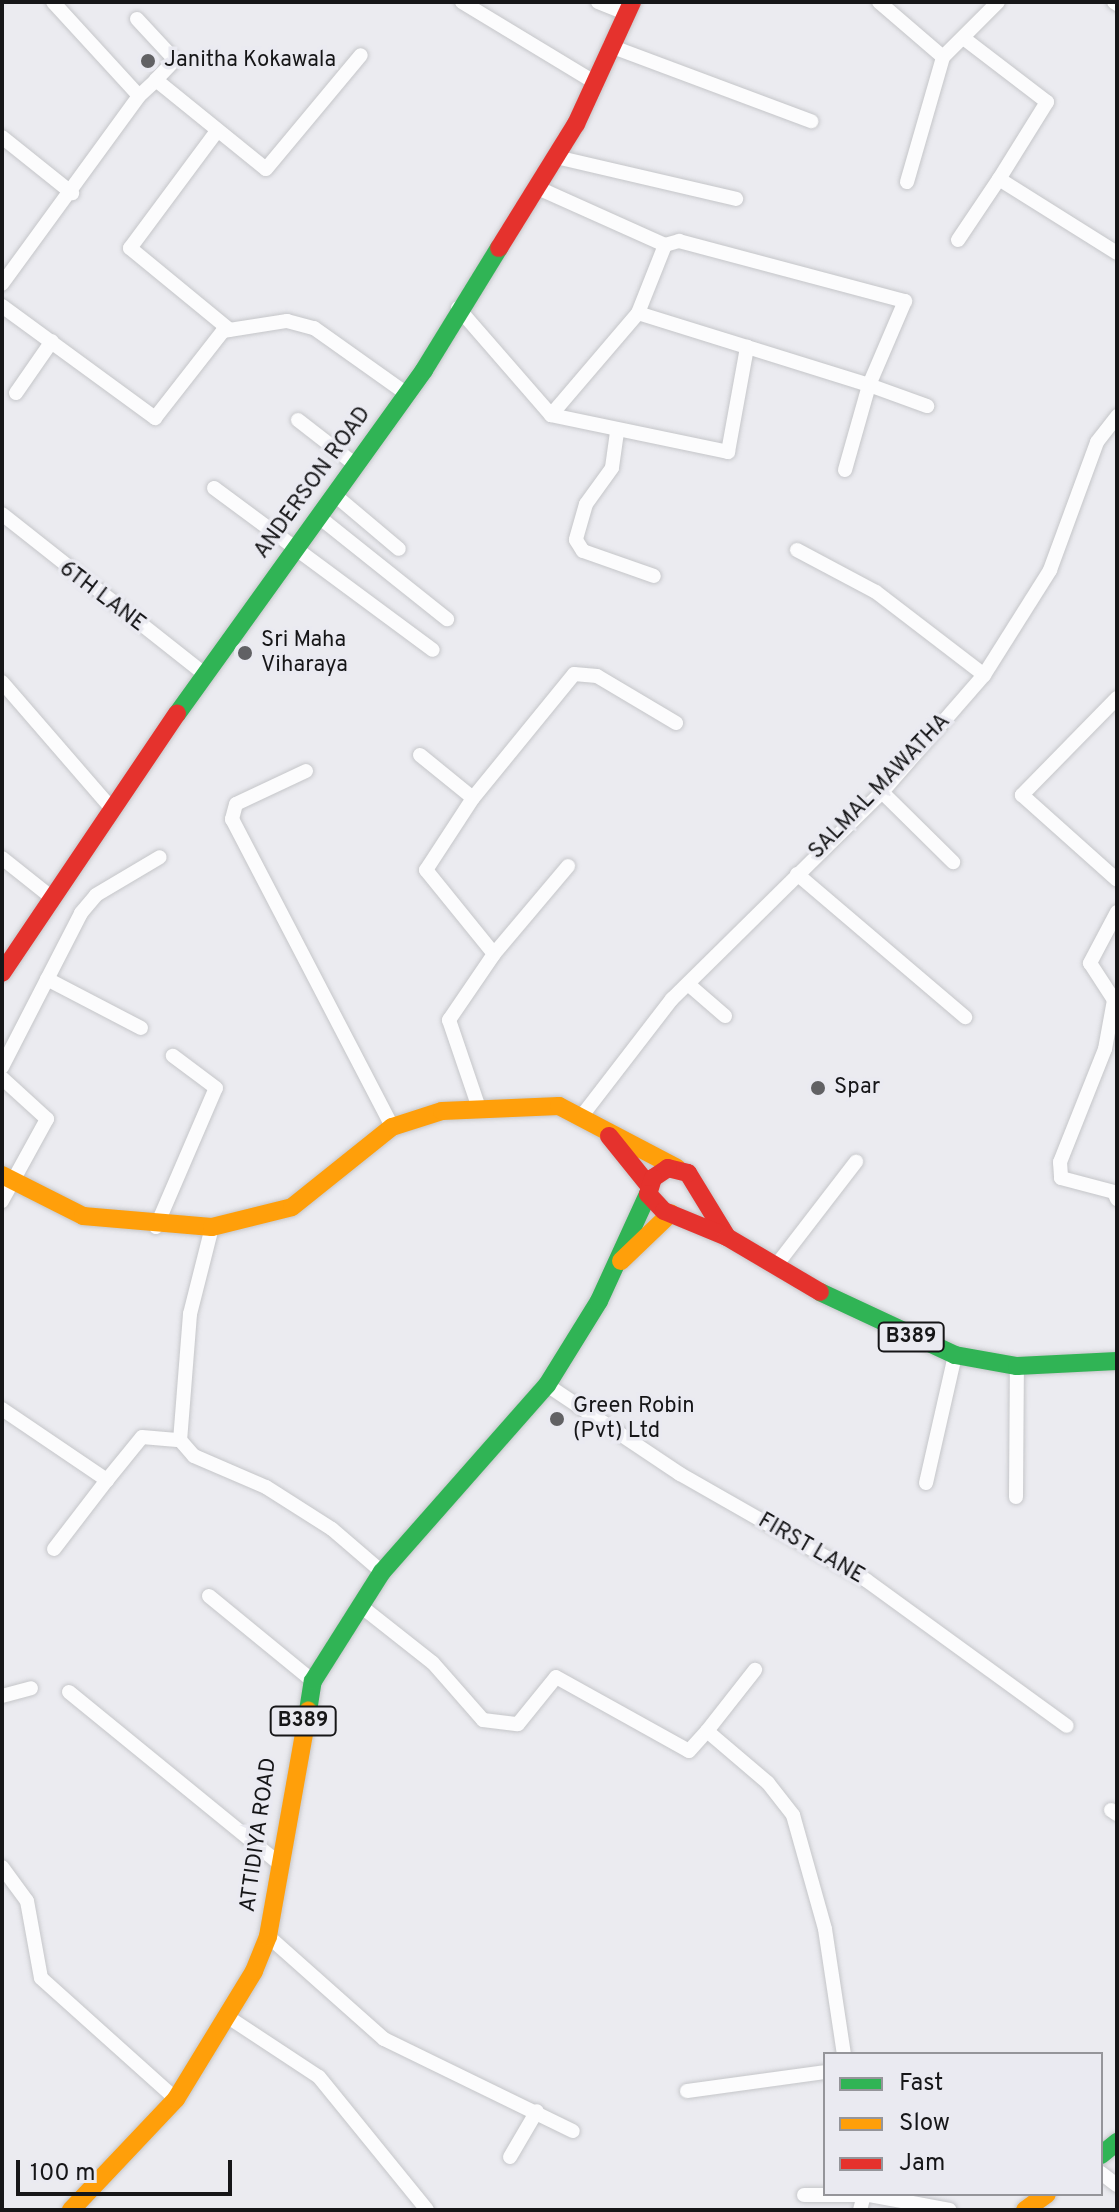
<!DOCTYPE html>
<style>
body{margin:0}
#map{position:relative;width:1119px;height:2212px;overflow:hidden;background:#ebebf0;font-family:Overpass,sans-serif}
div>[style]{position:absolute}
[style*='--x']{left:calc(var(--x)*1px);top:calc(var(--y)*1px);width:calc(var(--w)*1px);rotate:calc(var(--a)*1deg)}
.roads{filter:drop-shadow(0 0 2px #c5c6c9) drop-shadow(0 0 2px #c5c6c9)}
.street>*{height:14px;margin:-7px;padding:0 7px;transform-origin:7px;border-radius:7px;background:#fcfcfd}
.fast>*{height:18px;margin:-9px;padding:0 9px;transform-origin:9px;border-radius:9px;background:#30b455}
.slow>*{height:18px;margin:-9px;padding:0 9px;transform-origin:9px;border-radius:9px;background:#ff9f0a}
.jam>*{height:18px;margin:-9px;padding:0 9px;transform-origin:9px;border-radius:9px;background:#e5322d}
.dots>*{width:22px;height:22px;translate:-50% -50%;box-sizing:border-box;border:4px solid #eaeaf1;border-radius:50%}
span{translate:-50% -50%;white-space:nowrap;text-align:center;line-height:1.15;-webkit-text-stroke:7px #eaeaf1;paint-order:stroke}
.shield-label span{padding:2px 6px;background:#eaeaf1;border:2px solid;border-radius:6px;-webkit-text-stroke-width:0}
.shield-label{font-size:20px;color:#161618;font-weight:700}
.poi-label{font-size:22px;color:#161618}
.left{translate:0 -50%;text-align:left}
.street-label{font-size:22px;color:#161618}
.frame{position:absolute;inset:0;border:4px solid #161618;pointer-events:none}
.legend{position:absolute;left:823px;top:2052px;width:280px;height:144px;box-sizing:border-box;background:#eaeaf1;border:2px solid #95959a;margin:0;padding:10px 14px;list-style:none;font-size:24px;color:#161618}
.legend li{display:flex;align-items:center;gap:16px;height:40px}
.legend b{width:40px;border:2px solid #95959a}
.scale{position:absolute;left:16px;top:2160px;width:216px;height:36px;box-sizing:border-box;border:4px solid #161618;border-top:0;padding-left:10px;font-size:24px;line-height:28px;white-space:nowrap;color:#161618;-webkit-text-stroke:6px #eaeaf1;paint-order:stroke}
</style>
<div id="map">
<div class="roads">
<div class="street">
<div style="--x:53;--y:2;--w:127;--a:47.5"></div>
<div style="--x:139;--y:96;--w:23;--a:-43"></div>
<div style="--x:156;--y:80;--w:141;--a:39"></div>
<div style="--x:266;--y:169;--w:148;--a:-50.2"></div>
<div style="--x:462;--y:2;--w:154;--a:31.2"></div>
<div style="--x:598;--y:2;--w:29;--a:22"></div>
<div style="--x:879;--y:2;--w:84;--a:40.7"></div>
<div style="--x:1114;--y:2;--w:4;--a:34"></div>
<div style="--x:137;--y:19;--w:56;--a:47.2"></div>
<div style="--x:175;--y:60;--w:28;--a:134"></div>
<div style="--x:966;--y:40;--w:102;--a:37.4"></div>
<div style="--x:1047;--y:102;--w:91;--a:121.9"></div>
<div style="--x:999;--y:179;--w:139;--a:32.1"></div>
<div style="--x:610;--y:46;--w:215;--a:20.5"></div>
<div style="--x:217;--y:131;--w:146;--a:126.6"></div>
<div style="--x:130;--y:248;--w:129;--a:39.4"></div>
<div style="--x:2;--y:137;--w:90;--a:38.7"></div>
<div style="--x:556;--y:157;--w:185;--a:13.1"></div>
<div style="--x:907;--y:182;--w:130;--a:-73.9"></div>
<div style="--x:943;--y:57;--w:78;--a:-45"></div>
<div style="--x:538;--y:188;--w:139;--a:24.2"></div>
<div style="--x:958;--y:240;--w:73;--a:-56.1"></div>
<div style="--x:2;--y:284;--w:233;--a:-53.9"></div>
<div style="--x:2;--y:306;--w:190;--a:36.2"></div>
<div style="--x:155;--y:418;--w:110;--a:-52"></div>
<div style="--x:223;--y:331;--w:65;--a:-8.9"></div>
<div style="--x:287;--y:321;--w:28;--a:15"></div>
<div style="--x:314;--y:328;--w:114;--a:35.4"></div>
<div style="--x:458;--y:308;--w:142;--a:49"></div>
<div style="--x:551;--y:415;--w:181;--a:11.8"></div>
<div style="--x:728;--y:452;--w:107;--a:-79.7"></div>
<div style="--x:747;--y:347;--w:114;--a:-162.7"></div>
<div style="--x:638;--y:313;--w:73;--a:-68.3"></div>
<div style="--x:665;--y:245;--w:15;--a:-16"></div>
<div style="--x:679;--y:241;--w:234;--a:14.9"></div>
<div style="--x:905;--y:301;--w:91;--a:113.2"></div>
<div style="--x:869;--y:385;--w:128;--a:-162.7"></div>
<div style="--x:16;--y:393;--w:63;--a:-55.3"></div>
<div style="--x:551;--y:415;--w:134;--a:-49.5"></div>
<div style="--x:298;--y:420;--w:75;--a:37.9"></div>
<div style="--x:617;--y:432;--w:36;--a:98"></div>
<div style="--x:612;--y:468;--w:44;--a:125.8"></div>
<div style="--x:586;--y:504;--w:37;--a:106"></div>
<div style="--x:576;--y:540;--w:13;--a:58"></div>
<div style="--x:583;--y:551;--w:75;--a:19.4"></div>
<div style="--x:845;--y:470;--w:88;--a:-74.2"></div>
<div style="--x:869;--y:385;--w:62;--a:19.9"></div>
<div style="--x:214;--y:488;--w:272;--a:36.5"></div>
<div style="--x:336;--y:496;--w:82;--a:40.1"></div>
<div style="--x:2;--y:514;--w:260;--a:38.3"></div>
<div style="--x:319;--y:517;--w:164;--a:38.6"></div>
<div style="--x:797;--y:550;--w:89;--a:28"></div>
<div style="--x:876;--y:592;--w:136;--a:37.5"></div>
<div style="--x:2;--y:682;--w:167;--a:49.1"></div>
<div style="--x:1117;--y:698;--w:136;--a:134.4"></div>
<div style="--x:1022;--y:795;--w:127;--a:41.8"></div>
<div style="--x:420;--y:755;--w:68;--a:39.1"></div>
<div style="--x:473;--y:798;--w:86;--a:123.1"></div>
<div style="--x:426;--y:870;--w:108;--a:51"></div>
<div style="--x:494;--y:954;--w:80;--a:124.3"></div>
<div style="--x:449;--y:1020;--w:93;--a:71.2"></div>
<div style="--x:306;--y:771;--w:77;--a:154.8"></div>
<div style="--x:236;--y:804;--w:16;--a:105"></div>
<div style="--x:232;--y:819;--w:347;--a:62.5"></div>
<div style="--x:882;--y:792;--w:100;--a:44.6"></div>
<div style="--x:473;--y:798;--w:160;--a:-50.8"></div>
<div style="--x:574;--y:674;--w:23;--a:5"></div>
<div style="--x:597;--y:676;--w:92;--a:30.7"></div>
<div style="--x:2;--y:858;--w:63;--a:38.5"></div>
<div style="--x:797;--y:874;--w:221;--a:40.4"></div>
<div style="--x:1117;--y:912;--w:58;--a:117.9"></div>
<div style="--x:1090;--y:963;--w:44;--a:57"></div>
<div style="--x:1114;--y:1000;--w:50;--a:100.4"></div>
<div style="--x:1105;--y:1049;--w:122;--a:111.7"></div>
<div style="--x:1060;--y:1162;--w:16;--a:86"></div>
<div style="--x:1061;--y:1178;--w:55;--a:14.8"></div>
<div style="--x:1114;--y:1192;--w:8;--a:67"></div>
<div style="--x:494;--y:954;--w:115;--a:-49.9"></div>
<div style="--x:47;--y:979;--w:106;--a:27.5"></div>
<div style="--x:688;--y:984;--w:49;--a:40.9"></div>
<div style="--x:2;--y:1067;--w:173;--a:-62.8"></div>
<div style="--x:81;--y:913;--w:23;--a:-50"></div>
<div style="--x:96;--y:895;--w:74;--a:-30.7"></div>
<div style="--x:2;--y:1078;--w:61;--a:42.3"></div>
<div style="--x:47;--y:1119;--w:94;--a:118.8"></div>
<div style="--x:581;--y:1117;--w:149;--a:-52.4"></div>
<div style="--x:672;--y:999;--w:295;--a:-44.6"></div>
<div style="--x:882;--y:792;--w:155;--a:-48.9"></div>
<div style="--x:984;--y:675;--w:124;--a:-57.8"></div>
<div style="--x:1050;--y:570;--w:136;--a:-69.8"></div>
<div style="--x:1097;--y:442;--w:33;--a:-52"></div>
<div style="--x:156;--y:1227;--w:151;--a:-66.7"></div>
<div style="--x:216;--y:1088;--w:54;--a:-143.3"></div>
<div style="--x:212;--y:1227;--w:90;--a:104.2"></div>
<div style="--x:190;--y:1314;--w:126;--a:94.5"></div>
<div style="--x:180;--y:1440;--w:21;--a:49"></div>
<div style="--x:194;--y:1456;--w:78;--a:23.3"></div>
<div style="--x:266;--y:1487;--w:78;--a:32.5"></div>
<div style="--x:332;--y:1529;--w:66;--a:40.7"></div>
<div style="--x:775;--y:1267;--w:133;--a:-52.4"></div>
<div style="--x:547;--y:1385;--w:160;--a:33.8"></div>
<div style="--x:680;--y:1474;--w:214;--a:29.7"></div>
<div style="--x:866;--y:1580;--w:248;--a:36"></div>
<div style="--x:2;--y:1409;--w:127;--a:34.1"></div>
<div style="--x:107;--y:1480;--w:55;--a:-50.9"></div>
<div style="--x:142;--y:1437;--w:38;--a:5"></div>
<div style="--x:926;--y:1483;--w:131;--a:-77.2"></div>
<div style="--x:1016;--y:1497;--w:131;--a:-89.6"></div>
<div style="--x:54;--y:1549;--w:87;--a:-52.5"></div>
<div style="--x:209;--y:1596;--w:134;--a:39.3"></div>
<div style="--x:362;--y:1607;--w:90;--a:38.3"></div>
<div style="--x:433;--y:1663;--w:76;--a:48.7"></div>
<div style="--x:483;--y:1720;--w:35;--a:7"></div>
<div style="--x:518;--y:1724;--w:60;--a:-51"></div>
<div style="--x:556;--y:1677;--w:152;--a:29.1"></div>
<div style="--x:689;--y:1751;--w:27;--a:-48"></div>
<div style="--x:707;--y:1731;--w:80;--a:40.4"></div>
<div style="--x:768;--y:1783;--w:41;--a:52"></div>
<div style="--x:793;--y:1815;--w:118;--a:74.3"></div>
<div style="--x:825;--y:1929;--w:126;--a:81.4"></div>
<div style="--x:69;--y:1692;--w:275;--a:39.2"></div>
<div style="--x:2;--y:1696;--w:30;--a:-15"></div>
<div style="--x:707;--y:1731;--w:78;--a:-51.8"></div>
<div style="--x:1111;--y:1810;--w:7;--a:34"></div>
<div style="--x:2;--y:1867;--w:42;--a:53.7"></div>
<div style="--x:27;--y:1901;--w:78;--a:79.7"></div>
<div style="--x:41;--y:1978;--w:181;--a:41.9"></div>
<div style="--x:268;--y:1936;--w:155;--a:41.6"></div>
<div style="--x:384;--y:2039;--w:210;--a:26"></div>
<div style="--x:228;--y:2017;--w:109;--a:33.4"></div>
<div style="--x:319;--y:2077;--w:171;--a:50.9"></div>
<div style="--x:687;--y:2091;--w:139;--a:-7.8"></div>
<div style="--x:510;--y:2157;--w:53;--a:-59.6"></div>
<div style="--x:1101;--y:2173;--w:20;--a:37"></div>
<div style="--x:864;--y:2194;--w:87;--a:10.5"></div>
<div style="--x:804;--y:2195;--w:60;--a:0"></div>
<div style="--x:864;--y:2195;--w:16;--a:105"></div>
</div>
<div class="fast">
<div style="--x:177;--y:714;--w:423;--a:-54.3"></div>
<div style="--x:424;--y:370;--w:143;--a:-58.4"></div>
<div style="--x:820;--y:1292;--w:149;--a:25"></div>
<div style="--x:955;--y:1355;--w:63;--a:10.1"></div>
<div style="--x:1017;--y:1366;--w:100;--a:-2.9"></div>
<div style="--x:308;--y:1711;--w:30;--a:-81"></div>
<div style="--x:313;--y:1681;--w:129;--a:-57.7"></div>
<div style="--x:382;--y:1572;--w:249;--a:-48.6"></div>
<div style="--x:547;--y:1385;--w:99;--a:-58.2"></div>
<div style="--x:599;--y:1301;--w:118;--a:-65.4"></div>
<div style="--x:1101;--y:2155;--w:21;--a:-39"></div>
</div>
<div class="slow">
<div style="--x:2;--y:1175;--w:91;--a:26.8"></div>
<div style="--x:83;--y:1216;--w:129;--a:4.9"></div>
<div style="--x:212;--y:1227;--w:82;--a:-14"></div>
<div style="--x:292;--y:1207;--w:128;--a:-38.7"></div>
<div style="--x:392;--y:1127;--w:52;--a:-17.7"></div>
<div style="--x:442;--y:1111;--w:117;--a:-2.4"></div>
<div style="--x:559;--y:1106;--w:133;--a:27.7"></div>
<div style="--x:621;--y:1261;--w:69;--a:-43.8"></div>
<div style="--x:71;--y:2210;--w:153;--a:-46.6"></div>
<div style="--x:176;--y:2099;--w:150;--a:-58.6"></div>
<div style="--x:254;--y:1971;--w:38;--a:-68"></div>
<div style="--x:268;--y:1936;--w:229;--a:-79.9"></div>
<div style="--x:1025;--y:2210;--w:27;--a:-36"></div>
</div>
<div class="jam">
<div style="--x:499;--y:248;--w:146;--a:-58.2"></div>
<div style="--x:576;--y:124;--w:134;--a:-65.3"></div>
<div style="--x:2;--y:973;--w:313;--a:-56"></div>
<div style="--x:609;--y:1136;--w:65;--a:51.2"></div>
<div style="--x:727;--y:1237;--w:75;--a:-121.4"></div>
<div style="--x:688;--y:1173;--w:21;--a:-166"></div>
<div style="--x:668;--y:1168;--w:18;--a:146"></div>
<div style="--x:653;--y:1178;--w:17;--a:107"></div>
<div style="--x:648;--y:1194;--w:23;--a:47"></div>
<div style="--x:664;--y:1211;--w:68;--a:22.4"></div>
<div style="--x:727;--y:1237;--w:108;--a:30.6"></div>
</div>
</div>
<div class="dots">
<div style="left:148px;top:61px;background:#616164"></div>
<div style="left:245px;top:653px;background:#616164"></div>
<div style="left:818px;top:1088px;background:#616164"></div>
<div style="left:557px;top:1419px;background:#616164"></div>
</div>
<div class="shield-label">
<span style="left:911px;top:1337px">B389</span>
<span style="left:303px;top:1721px">B389</span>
</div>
<div class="poi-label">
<span class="left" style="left:164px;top:61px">Janitha Kokawala</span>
<span class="left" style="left:261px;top:653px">Sri Maha<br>Viharaya</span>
<span class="left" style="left:834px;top:1088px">Spar</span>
<span class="left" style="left:573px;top:1419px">Green Robin<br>(Pvt) Ltd</span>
</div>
<div class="street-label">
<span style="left:313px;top:483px;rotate:-54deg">ANDERSON ROAD</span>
<span style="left:102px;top:597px;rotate:37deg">6TH LANE</span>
<span style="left:880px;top:787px;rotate:-46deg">SALMAL MAWATHA</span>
<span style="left:811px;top:1549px;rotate:30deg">FIRST LANE</span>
<span style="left:259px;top:1835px;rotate:-82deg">ATTIDIYA ROAD</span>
</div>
<div class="frame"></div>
<ul class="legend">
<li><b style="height:10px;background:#30b455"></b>Fast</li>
<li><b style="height:10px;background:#ff9f0a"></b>Slow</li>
<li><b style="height:10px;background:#e5322d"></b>Jam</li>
</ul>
<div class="scale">100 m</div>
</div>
